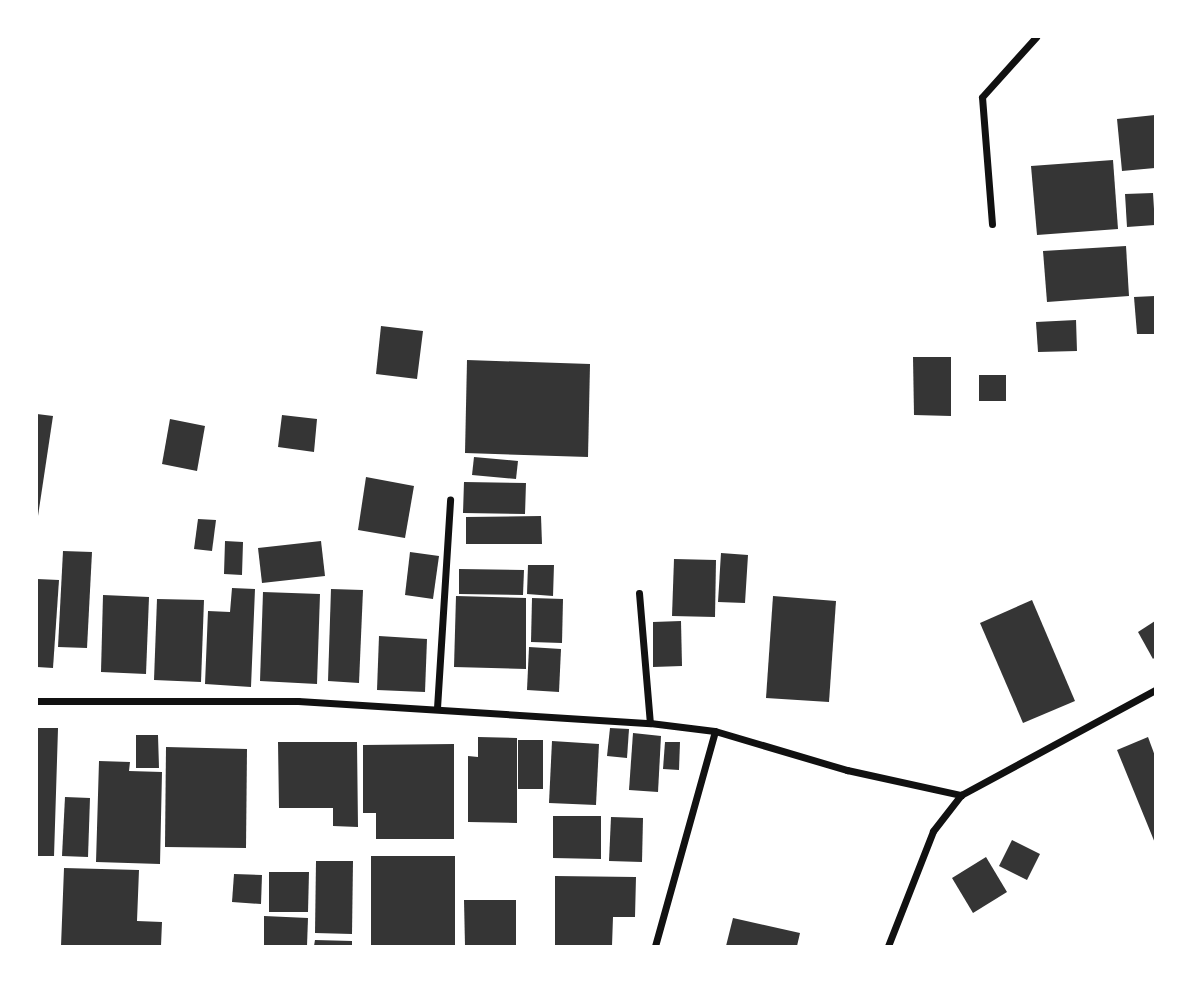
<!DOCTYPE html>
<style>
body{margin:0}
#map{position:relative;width:1192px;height:983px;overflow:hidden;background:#fff;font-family:Georgia,serif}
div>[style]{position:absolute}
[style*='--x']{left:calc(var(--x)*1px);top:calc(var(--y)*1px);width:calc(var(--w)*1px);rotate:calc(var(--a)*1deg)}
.building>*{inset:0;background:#353535}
.minor>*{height:7px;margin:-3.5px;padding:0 3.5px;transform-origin:3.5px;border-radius:3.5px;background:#111}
span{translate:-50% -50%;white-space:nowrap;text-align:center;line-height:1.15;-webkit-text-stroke:5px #fff;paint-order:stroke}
.frame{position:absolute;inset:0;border:38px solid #fff;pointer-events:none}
</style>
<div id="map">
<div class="building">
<div style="clip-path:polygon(1155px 115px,1155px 168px,1122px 171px,1117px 119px)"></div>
<div style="clip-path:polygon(1113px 160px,1118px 229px,1037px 235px,1031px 166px)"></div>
<div style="clip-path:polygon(1153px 193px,1155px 225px,1127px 227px,1125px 194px)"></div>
<div style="clip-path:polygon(1126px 246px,1129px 296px,1047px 302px,1043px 251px)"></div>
<div style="clip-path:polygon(1155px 296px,1155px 334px,1137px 334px,1134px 297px)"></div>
<div style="clip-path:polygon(1076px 320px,1077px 351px,1038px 352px,1036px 322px)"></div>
<div style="clip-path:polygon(381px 326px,423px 331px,417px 379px,376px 374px)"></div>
<div style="clip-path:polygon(913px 357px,951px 357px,951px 416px,914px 415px)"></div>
<div style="clip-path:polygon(467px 360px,590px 364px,588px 457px,465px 453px)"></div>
<div style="clip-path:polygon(979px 375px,1006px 375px,1006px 401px,979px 401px)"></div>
<div style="clip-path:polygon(37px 414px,53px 416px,38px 516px,37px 516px)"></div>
<div style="clip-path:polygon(282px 415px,317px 419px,314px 452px,278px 447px)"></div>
<div style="clip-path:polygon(170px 419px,205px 426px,197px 471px,162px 464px)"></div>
<div style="clip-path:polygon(474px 457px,518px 461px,516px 479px,472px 475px)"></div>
<div style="clip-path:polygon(366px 477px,414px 486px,405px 538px,358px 530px)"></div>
<div style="clip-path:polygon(464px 482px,526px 483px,525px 514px,463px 513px)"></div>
<div style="clip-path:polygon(541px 516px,542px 544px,466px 544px,466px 517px)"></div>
<div style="clip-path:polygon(198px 519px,216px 520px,212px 551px,194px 549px)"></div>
<div style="clip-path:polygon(225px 541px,243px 542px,242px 575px,224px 574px)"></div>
<div style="clip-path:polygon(321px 541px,325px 576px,262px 583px,258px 548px)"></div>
<div style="clip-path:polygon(63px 551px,92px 552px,87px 648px,58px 647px)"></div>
<div style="clip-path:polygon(410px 552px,439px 556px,433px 599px,405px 595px)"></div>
<div style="clip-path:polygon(721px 553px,748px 555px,745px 603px,718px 602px)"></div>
<div style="clip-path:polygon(674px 559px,716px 560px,715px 617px,672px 616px)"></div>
<div style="clip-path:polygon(528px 565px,554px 565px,553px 596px,527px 594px)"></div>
<div style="clip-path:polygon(459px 569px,524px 570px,523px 595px,459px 594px)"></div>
<div style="clip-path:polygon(37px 579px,59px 580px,53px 668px,37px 667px)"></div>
<div style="clip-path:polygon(232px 588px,255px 589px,251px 687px,205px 684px,208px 611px,230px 612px)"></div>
<div style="clip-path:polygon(331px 589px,363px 590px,359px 683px,328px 681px)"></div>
<div style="clip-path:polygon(263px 592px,320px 594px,317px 684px,260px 681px)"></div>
<div style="clip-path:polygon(103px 595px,149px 597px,146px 674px,101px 672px)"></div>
<div style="clip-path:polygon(456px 596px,526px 598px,526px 669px,454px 667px)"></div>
<div style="clip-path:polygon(773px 596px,836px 601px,829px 702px,766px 698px)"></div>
<div style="clip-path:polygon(532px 598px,563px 599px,562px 643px,531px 642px)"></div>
<div style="clip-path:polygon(157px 599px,204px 600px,201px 682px,154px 680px)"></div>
<div style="clip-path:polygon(1032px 600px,1075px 701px,1023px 723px,980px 623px)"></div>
<div style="clip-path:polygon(681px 621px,682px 666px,653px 667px,653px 622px)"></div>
<div style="clip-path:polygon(1155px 621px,1155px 657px,1153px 659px,1138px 632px)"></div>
<div style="clip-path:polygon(379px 636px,427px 639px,425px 692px,377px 690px)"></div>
<div style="clip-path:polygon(529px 647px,561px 649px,559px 692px,527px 690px)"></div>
<div style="clip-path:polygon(37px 728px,58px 728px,54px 856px,37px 856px)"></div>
<div style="clip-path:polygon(610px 728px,629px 729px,627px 758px,607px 756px)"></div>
<div style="clip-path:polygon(633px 733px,661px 736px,658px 792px,629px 790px)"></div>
<div style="clip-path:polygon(136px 735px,158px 735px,159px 768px,136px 768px)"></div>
<div style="clip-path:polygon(478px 737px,517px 738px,517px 823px,468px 822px,468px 756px,478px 757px)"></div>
<div style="clip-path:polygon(1148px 737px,1155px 756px,1155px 843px,1117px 750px)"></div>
<div style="clip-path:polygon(518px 740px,543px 740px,543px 789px,518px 789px)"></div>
<div style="clip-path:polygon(552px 741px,599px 744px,596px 805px,549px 803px)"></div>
<div style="clip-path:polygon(278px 742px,357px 742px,358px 827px,333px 826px,333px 808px,279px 808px)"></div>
<div style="clip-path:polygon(665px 742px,680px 742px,679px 770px,663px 769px)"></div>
<div style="clip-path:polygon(454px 744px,454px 839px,376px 839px,376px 813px,363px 813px,363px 745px)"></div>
<div style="clip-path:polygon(166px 747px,247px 749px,246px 848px,165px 847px)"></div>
<div style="clip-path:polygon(99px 761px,130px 762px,129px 771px,162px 772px,160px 864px,96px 862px)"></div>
<div style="clip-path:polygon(65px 797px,90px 798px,88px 857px,62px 856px)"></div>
<div style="clip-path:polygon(553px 816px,601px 816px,601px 859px,553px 858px)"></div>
<div style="clip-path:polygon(611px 817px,643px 818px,642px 862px,609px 861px)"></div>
<div style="clip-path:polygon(1012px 840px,1040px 854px,1027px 880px,999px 866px)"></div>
<div style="clip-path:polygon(371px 856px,455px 856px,455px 946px,371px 946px)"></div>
<div style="clip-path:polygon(986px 857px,1007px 892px,973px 913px,952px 878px)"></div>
<div style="clip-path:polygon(316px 861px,353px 861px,352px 934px,315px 933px)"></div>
<div style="clip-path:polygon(64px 868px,139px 870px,137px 921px,162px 922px,161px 946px,61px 946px)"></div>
<div style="clip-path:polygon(269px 872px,309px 872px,308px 912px,269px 912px)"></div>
<div style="clip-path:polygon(234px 874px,262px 875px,261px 904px,232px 902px)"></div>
<div style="clip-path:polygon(555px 876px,636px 877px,635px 917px,613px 917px,612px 946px,555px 946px)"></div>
<div style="clip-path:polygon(464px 900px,516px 900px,516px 946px,465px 946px)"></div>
<div style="clip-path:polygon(264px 916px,308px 918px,307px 946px,264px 946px)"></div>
<div style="clip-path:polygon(733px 918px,800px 933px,797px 946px,726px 946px)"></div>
<div style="clip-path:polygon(315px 940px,352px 941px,352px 946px,314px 946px)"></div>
</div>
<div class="minor">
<div style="--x:992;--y:224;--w:127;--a:-94.5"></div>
<div style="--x:982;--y:97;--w:81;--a:-48"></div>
<div style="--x:639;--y:593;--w:130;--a:85.2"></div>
<div style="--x:37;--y:701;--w:261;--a:0"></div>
<div style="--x:298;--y:701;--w:353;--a:3.6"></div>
<div style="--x:650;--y:723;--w:65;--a:7"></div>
<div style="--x:715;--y:731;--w:138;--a:16.5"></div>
<div style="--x:847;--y:770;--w:117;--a:12.4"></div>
<div style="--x:437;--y:708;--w:209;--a:-86.4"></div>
<div style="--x:655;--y:946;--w:223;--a:-74.4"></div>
<div style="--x:888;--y:946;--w:123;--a:-68.6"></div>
<div style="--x:933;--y:831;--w:46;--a:-52.1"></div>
<div style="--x:961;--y:795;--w:221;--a:-28.4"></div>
</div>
<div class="frame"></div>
</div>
